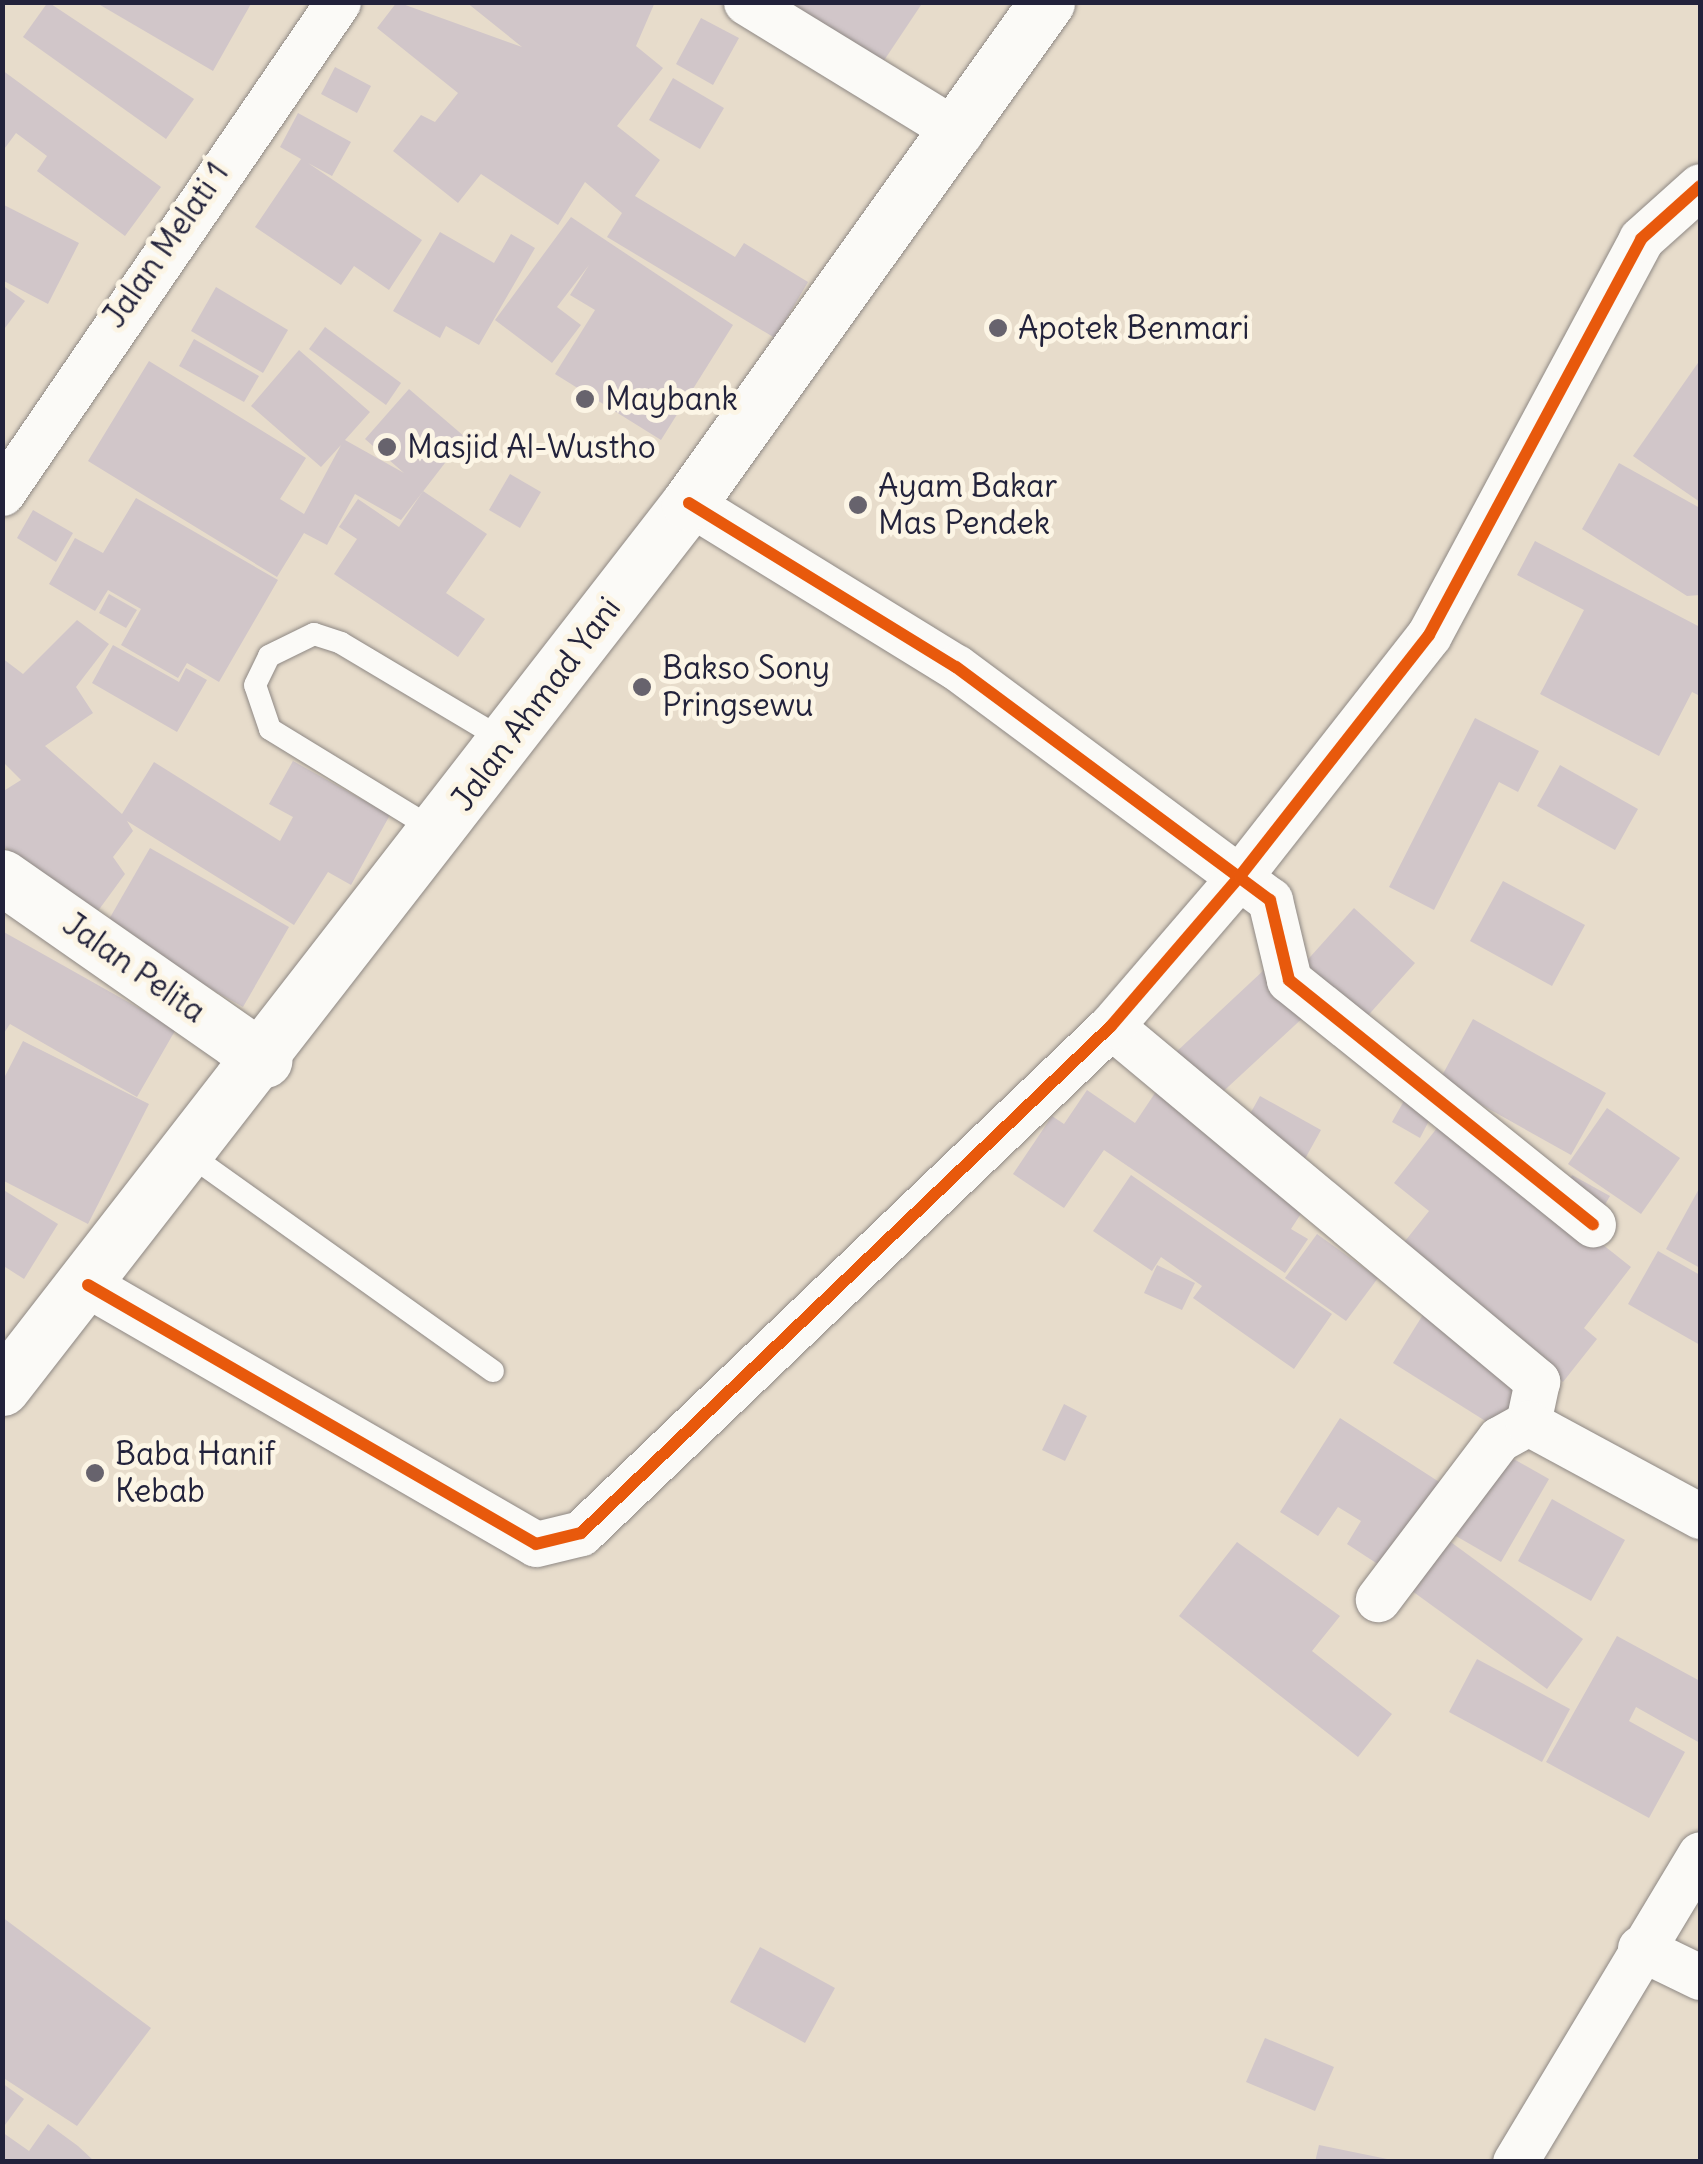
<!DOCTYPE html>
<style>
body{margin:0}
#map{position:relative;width:1703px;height:2164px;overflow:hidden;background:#e7dccb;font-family:Delius,sans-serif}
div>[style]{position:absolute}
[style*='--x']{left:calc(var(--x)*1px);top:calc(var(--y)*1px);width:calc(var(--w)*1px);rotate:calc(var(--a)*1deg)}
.building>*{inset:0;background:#d1c6c9}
.roads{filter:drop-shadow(0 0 2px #8e8884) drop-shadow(0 0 2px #8e8884)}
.lane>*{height:22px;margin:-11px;padding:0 11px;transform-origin:11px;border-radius:11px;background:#fbfaf7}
.street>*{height:45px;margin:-22.5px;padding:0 22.5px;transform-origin:22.5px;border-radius:22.5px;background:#fbfaf7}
.secondary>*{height:55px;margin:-27.5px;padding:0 27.5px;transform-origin:27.5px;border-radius:27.5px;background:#fbfaf7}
.highway>*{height:55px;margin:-27.5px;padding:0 27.5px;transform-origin:27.5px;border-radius:27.5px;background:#fbfaf7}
.cycleway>*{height:12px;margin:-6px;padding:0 6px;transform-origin:6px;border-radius:6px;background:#e8590c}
.dots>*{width:28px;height:28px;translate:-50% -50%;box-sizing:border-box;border:5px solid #fcf5e5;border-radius:50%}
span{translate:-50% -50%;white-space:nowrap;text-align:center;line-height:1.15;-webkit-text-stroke:10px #fcf5e5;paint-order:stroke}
.street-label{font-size:32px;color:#22223b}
.poi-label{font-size:32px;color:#22223b}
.left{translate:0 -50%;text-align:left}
.frame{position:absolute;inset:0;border:5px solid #22223b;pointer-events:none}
</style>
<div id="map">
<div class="building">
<div style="clip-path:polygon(48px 2px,194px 99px,166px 139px,23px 37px)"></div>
<div style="clip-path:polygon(95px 2px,252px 2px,213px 71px)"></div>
<div style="clip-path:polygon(397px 2px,522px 47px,466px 2px,655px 2px,636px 46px,663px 68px,617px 126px,660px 160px,635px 196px,735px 257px,744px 243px,808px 282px,775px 338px,607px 237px,622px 213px,585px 182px,558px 225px,481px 174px,458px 203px,393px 151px,421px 115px,435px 122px,458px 93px,377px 28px)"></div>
<div style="clip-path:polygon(785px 2px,923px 2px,881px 65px)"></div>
<div style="clip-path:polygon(701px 18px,739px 38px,713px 85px,676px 64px)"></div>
<div style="clip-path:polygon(335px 67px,371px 86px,357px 113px,321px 94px)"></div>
<div style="clip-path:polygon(2px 70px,161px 187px,125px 236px,37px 171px,47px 156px,16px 133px,2px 152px)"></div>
<div style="clip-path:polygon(673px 78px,724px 108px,700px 149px,649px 120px)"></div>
<div style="clip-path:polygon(298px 113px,351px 142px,332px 176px,308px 163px,422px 240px,389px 290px,354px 266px,341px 285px,255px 227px,301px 159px,280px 147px)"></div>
<div style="clip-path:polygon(2px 204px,79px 243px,48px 304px,2px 280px)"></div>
<div style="clip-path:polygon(571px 217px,733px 325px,661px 440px,555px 374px,595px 310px,570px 295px,589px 265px,557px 307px,581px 325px,552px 363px,495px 320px)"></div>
<div style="clip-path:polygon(440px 232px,494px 263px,511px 234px,535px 248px,479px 345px,446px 326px,440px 338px,393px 311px)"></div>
<div style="clip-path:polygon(2px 285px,25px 301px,2px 332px)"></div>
<div style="clip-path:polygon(216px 287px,288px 330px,263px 373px,191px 331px)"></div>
<div style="clip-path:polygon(325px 327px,401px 383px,386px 405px,309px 349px)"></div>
<div style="clip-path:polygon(194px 339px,259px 376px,244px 402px,179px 366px)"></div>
<div style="clip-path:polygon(299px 350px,370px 412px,345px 440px,404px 473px,365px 439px,409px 389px,465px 437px,401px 520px,355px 494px,327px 545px,304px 533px,277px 577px,88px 461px,149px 361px,306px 458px,280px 499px,304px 514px,341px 445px,321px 467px,251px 406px)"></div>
<div style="clip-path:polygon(1700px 360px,1700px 502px,1633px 456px)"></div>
<div style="clip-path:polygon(1619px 463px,1700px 508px,1700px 595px,1687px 596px,1582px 529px)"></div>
<div style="clip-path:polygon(510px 474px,541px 492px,520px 528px,489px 510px)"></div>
<div style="clip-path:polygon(423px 491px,487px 534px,446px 593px,485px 619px,458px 657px,334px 574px,357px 539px,339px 527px,358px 499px,399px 527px)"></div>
<div style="clip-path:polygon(136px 498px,278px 580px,219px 682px,187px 663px,178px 678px,121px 645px,141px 609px,108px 590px,95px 611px,49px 584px,75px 538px,103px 553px)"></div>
<div style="clip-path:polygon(33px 510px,73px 533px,56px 562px,17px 538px)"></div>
<div style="clip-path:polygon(1535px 541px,1700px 627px,1700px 696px,1692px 692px,1659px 756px,1540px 694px,1584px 610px,1517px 575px)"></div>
<div style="clip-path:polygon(109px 594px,137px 610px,126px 628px,99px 613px)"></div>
<div style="clip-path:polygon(77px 620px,109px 644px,76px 687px,93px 713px,45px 746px,122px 814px,154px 762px,280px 841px,293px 817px,269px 804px,293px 761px,390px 815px,351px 885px,328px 872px,294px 925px,127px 821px,133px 831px,113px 857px,125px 874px,95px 915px,2px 845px,2px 792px,21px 780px,2px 761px,2px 658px,23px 674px)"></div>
<div style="clip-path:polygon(113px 645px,179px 682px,186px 668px,207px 680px,177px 732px,92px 683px)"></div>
<div style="clip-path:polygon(1475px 718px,1539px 751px,1518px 792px,1499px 782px,1434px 910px,1389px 887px)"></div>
<div style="clip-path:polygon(1560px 765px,1638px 809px,1615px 850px,1537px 806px)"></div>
<div style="clip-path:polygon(150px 848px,289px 927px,243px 1007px,104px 928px)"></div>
<div style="clip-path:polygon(1503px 881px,1585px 925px,1552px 986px,1470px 941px)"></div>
<div style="clip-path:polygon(1354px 908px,1415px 963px,1355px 1030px,1294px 975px)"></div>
<div style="clip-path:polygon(2px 931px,176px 1029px,137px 1097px,10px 1024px,2px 1036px)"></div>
<div style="clip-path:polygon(1265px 969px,1307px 1014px,1215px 1099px,1174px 1054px)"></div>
<div style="clip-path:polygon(1473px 1019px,1606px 1093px,1571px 1155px,1439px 1081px)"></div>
<div style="clip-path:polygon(23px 1041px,149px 1104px,88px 1224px,2px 1180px,2px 1082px)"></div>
<div style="clip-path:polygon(1087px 1090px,1135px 1123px,1157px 1090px,1306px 1206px,1291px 1229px,1308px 1239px,1285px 1273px,1104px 1150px,1064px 1208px,1013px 1174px,1052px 1116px,1064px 1124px)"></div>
<div style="clip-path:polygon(1260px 1096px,1321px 1130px,1301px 1166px,1240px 1132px)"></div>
<div style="clip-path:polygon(1405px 1099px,1432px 1115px,1420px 1138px,1392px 1122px)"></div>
<div style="clip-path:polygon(1607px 1108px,1680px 1158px,1641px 1214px,1568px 1164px)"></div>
<div style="clip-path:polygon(1444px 1119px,1631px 1267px,1584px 1328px,1597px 1339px,1563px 1382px,1398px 1250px,1429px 1211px,1394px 1183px)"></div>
<div style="clip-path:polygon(1131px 1175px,1332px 1314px,1294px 1369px,1193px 1298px,1202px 1286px,1161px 1257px,1152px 1271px,1093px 1231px)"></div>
<div style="clip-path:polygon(1572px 1175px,1610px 1196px,1599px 1215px,1562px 1194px)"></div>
<div style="clip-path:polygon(1700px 1187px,1700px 1268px,1666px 1249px)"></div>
<div style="clip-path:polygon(2px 1189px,58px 1224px,24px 1279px,2px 1265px)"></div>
<div style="clip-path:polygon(1317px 1234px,1378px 1278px,1346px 1321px,1285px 1278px)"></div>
<div style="clip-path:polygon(1658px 1251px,1700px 1275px,1700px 1345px,1628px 1304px)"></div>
<div style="clip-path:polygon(1157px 1265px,1195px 1283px,1182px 1310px,1144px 1293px)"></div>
<div style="clip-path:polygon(1424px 1313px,1534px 1384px,1503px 1432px,1393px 1363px)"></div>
<div style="clip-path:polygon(1064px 1404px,1087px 1416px,1065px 1461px,1042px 1450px)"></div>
<div style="clip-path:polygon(1340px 1418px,1447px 1487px,1393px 1574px,1347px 1544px,1361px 1521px,1338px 1507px,1318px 1536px,1280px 1512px)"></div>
<div style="clip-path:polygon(1496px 1449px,1549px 1479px,1501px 1562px,1449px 1532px)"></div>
<div style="clip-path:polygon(1552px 1499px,1625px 1540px,1591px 1601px,1518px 1561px)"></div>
<div style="clip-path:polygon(1433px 1529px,1583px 1639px,1547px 1689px,1397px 1580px)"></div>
<div style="clip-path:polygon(1237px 1542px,1340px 1616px,1312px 1651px,1392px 1714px,1358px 1757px,1179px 1616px)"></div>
<div style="clip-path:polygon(1617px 1636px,1700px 1681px,1700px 1743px,1636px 1707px,1629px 1721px,1685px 1752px,1649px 1818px,1546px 1762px)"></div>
<div style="clip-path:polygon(1477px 1659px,1570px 1709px,1542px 1762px,1449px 1712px)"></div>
<div style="clip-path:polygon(2px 1917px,151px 2028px,77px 2126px,2px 2077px)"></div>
<div style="clip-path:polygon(760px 1947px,835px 1988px,805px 2043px,730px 2002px)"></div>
<div style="clip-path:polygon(1265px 2038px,1334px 2067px,1315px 2111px,1246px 2082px)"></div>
<div style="clip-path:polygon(2px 2083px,24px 2099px,2px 2129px)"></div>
<div style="clip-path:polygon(48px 2124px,78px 2146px,95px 2162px,2px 2162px,2px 2132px,29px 2151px)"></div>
<div style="clip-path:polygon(1319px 2145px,1392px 2160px,1392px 2162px,1315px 2162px)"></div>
</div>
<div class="roads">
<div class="lane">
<div style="--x:438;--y:832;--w:197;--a:-148.5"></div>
<div style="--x:270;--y:729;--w:46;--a:-108.8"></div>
<div style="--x:255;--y:685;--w:32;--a:-64"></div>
<div style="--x:269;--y:656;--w:50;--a:-26.1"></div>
<div style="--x:314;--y:634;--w:28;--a:18"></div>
<div style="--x:341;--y:643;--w:190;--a:30.8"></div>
<div style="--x:190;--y:1155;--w:372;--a:35.5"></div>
</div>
<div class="street">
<div style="--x:746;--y:2;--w:251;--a:31.5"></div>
<div style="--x:2;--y:493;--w:595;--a:-55.62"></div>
<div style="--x:689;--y:503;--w:313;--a:31.6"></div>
<div style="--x:956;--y:667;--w:391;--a:36.6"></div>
<div style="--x:1270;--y:900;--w:82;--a:76.6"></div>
<div style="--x:1289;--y:980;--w:390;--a:38.8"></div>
<div style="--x:1111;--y:1026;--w:555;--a:39.81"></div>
<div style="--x:1537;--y:1381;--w:43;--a:102.1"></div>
<div style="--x:1528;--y:1423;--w:33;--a:151"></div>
<div style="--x:1499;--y:1439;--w:201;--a:127.1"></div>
<div style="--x:88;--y:1285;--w:517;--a:30.03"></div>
<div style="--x:536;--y:1544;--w:46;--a:-13.7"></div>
<div style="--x:581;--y:1533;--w:733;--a:-43.73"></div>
<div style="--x:1111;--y:1026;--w:198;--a:-49.3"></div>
<div style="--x:1240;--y:876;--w:306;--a:-51.9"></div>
<div style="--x:1429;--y:635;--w:449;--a:-61.8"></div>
<div style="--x:1641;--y:239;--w:79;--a:-41.9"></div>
<div style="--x:1528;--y:1423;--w:196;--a:28.4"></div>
<div style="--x:1640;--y:1948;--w:67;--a:25.8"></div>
<div style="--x:1515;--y:2162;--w:359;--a:-59"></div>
</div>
<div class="secondary">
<div style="--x:2;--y:877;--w:320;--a:34.9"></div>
</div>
<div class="highway">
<div style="--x:2;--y:1388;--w:1120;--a:-52.18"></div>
<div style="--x:689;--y:503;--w:616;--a:-54.45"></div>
</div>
</div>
<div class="cycleway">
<div style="--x:689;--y:503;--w:313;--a:31.6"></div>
<div style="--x:956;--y:667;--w:391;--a:36.6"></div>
<div style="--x:1270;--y:900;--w:82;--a:76.6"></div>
<div style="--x:1289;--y:980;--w:390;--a:38.8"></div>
<div style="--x:88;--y:1285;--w:517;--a:30.03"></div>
<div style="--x:536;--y:1544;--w:46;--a:-13.7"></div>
<div style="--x:581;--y:1533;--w:733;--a:-43.73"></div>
<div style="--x:1111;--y:1026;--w:198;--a:-49.3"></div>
<div style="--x:1240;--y:876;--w:306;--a:-51.9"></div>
<div style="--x:1429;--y:635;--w:449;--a:-61.8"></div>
<div style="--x:1641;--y:239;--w:79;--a:-41.9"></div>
</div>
<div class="dots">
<div style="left:998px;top:328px;background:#67636d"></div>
<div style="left:585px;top:399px;background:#67636d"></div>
<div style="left:387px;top:447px;background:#67636d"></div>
<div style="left:858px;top:505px;background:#67636d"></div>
<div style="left:642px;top:687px;background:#67636d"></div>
<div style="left:95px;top:1473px;background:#67636d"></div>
</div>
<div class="street-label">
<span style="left:166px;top:245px;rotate:-55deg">Jalan Melati 1</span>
<span style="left:536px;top:704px;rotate:-53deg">Jalan Ahmad Yani</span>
<span style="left:134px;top:968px;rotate:35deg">Jalan Pelita</span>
</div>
<div class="poi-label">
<span class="left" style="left:1018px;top:328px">Apotek Benmari</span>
<span class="left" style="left:605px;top:399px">Maybank</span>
<span class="left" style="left:407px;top:447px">Masjid Al-Wustho</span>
<span class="left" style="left:878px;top:505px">Ayam Bakar<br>Mas Pendek</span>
<span class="left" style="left:662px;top:687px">Bakso Sony<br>Pringsewu</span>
<span class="left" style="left:115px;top:1473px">Baba Hanif<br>Kebab</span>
</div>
<div class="frame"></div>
</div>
